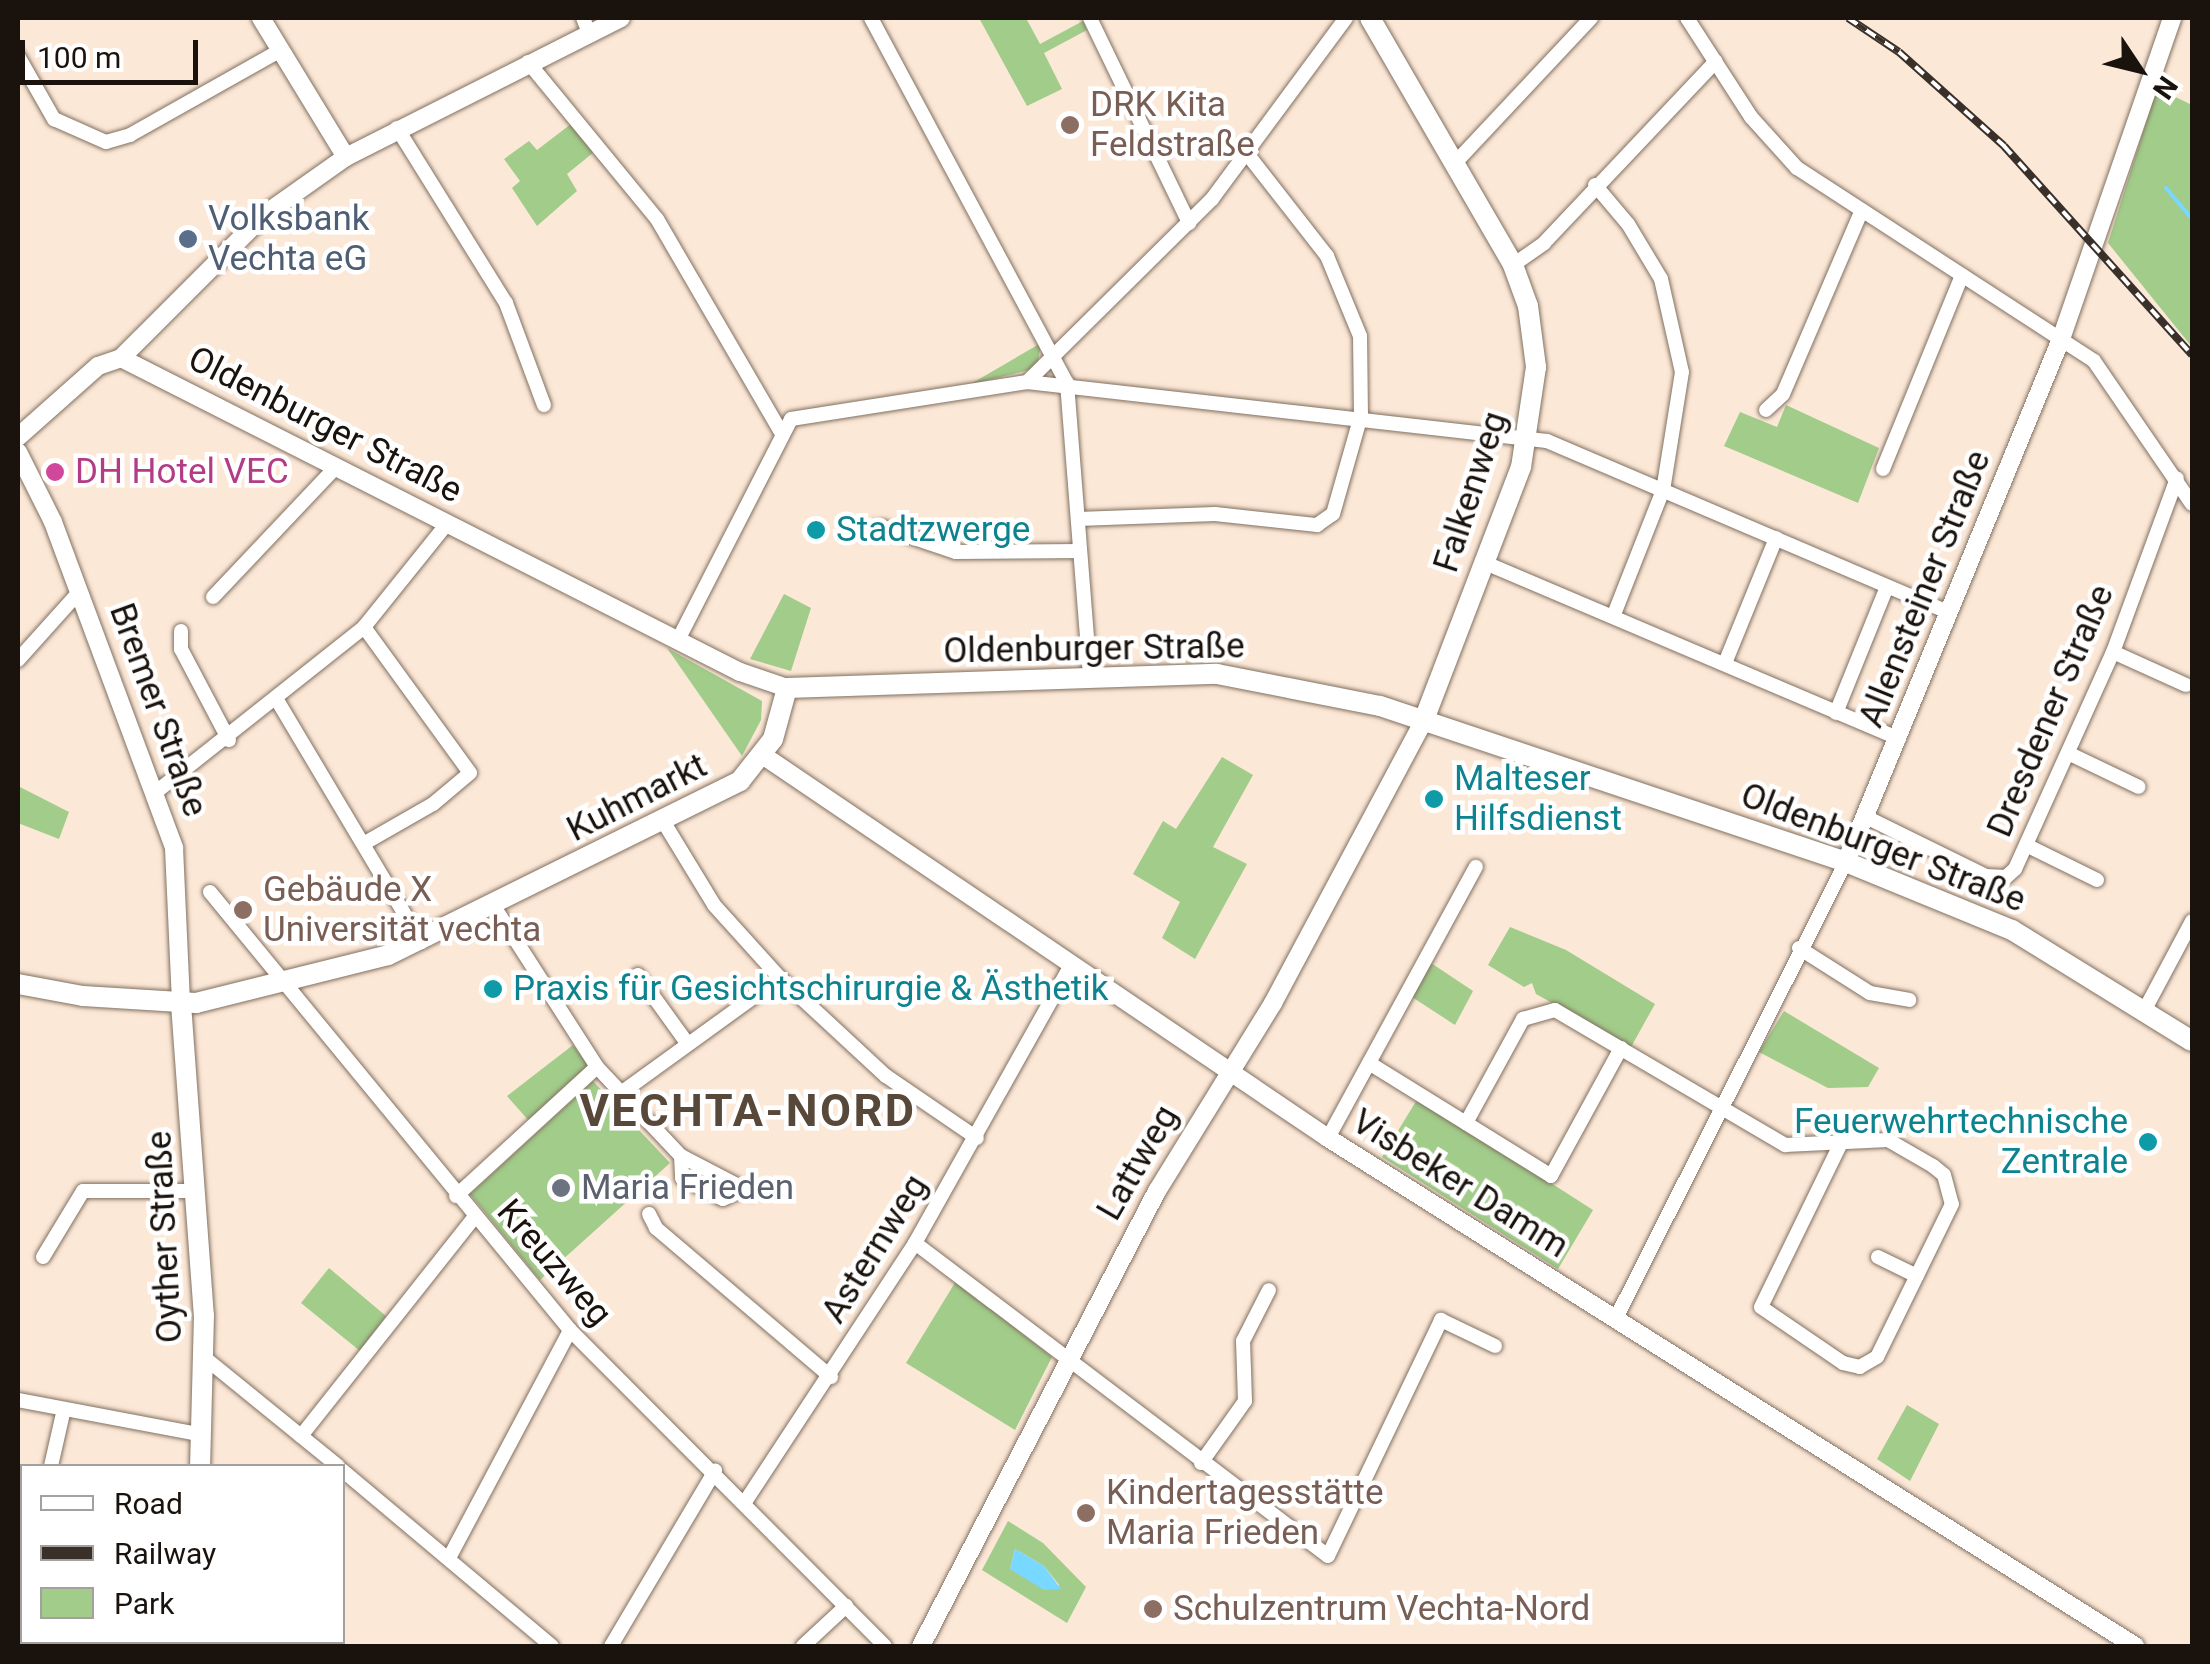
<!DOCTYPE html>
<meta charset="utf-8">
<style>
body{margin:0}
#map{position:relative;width:2210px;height:1664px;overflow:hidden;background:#fce8d7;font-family:Roboto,sans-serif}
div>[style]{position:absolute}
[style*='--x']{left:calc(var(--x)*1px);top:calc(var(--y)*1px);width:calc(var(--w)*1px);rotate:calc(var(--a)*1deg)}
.green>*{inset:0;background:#a1cc8a}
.water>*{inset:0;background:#79d8ff}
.stream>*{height:4px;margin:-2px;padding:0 2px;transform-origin:2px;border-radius:2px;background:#79d8ff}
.roads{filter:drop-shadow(0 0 2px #817060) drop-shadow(0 0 2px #817060)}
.minor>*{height:14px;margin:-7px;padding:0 7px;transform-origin:7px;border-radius:7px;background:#fff}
.tertiary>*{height:18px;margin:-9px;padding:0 9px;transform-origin:9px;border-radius:9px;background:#fff}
.secondary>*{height:20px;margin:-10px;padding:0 10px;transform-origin:10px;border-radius:10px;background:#fff}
.rail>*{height:8px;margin-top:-4px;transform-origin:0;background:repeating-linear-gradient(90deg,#fff 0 11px,#393029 0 22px);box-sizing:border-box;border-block:2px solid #393029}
.dots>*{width:28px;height:28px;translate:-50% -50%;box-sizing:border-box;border:5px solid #fff;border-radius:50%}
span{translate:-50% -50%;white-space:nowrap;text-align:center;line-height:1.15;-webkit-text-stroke:9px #fff;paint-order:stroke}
.education-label{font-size:35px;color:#785e54}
.left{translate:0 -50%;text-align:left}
.service-label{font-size:35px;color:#4e5e75}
.street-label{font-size:35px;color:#19120d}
.hotel-label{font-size:35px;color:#b23c85}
.culture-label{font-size:35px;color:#0d838f}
.right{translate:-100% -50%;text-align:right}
.worship-label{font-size:35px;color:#5b616d}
.district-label{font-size:45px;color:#58483a;font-weight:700;letter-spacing:2.5px}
.frame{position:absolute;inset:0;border:20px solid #19120d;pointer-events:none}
.legend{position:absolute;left:20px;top:1464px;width:325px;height:180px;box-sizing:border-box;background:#fff;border:2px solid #a3a09e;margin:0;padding:12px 18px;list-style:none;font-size:30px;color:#19120d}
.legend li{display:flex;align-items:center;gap:20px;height:50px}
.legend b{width:50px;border:2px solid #a3a09e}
.north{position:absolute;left:2090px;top:20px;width:100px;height:100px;-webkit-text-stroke:8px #fff;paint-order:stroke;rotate:125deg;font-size:28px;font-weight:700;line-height:40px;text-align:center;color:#19120d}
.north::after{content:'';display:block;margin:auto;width:35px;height:45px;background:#19120d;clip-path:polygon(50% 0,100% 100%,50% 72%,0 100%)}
.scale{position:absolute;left:20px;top:40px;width:178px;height:45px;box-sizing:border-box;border:5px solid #19120d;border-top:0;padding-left:12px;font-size:30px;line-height:35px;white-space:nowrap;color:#19120d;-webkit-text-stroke:8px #fff;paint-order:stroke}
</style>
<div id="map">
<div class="green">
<div style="clip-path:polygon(979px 18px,1026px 18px,1040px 44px,1083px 21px,1087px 30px,1044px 53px,1062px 89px,1027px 106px)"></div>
<div style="clip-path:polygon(2157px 88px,2192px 105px,2192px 347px,2108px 243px)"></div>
<div style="clip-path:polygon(571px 124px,594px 152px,567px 174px,577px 191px,537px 226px,512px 188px,520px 181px,504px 159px,529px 141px,537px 150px)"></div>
<div style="clip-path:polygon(1041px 343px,1037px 368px,969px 385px)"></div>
<div style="clip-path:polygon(1786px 405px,1879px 448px,1858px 503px,1724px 446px,1740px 412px,1777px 427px)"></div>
<div style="clip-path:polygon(784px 594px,811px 608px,791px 671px,750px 659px)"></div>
<div style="clip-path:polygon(667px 648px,762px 701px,761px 720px,742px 756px)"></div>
<div style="clip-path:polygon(1222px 757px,1253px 775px,1213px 847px,1247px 864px,1195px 959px,1162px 938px,1180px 902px,1133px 874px,1163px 821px,1176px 829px)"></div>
<div style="clip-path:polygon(18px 786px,69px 812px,59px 839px,18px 823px)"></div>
<div style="clip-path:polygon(1510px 927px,1566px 950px,1655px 1004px,1631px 1047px,1536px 994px,1532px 983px,1524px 987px,1488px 965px)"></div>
<div style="clip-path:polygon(1431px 963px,1473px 991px,1455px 1025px,1412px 997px)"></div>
<div style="clip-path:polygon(1784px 1011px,1879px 1068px,1868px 1087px,1828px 1088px,1759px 1052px)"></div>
<div style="clip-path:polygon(573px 1045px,589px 1066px,529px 1121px,507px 1096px)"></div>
<div style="clip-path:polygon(593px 1081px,670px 1163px,540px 1280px,470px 1194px)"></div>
<div style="clip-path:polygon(1418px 1098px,1593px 1210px,1558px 1269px,1382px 1157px)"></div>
<div style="clip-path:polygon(329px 1268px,386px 1316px,360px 1351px,301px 1303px)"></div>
<div style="clip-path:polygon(956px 1281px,1052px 1357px,1015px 1430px,906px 1363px)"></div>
<div style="clip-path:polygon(1907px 1405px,1939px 1424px,1910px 1481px,1877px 1459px)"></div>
<div style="clip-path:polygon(evenodd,1008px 1521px,1043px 1543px,1086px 1587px,1067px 1623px,982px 1570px,1008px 1521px,1015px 1549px,1044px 1566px,1060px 1586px,1010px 1569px,1015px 1549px)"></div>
</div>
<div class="water">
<div style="clip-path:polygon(1015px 1549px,1044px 1566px,1061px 1589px,1044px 1590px,1010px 1569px)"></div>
</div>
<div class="stream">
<div style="--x:2166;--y:188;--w:40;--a:50"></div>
</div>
<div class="roads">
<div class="minor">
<div style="--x:583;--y:18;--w:16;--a:68"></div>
<div style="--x:871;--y:18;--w:414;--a:61.8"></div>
<div style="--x:1067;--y:383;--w:295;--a:85.5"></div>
<div style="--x:1090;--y:18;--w:228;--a:64.2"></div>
<div style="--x:1687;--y:18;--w:118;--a:57.1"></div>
<div style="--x:1751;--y:117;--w:69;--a:48"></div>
<div style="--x:1797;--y:168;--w:354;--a:33"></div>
<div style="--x:2094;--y:361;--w:173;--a:55.6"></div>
<div style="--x:18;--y:56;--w:73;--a:60.3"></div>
<div style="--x:54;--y:119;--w:57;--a:23.9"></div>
<div style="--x:106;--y:142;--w:25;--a:-16"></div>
<div style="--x:130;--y:135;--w:173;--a:-29.4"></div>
<div style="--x:528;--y:62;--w:203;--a:50.6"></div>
<div style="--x:657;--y:219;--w:246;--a:59.8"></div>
<div style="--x:397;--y:128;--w:206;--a:58.1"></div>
<div style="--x:506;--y:303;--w:109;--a:69.6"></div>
<div style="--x:1455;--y:163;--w:199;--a:-46.8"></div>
<div style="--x:1595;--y:185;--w:51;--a:49.8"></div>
<div style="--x:1628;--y:224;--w:64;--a:59"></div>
<div style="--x:1661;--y:279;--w:95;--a:77.3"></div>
<div style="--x:1682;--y:372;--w:120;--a:99.1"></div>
<div style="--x:1663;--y:490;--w:136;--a:111.5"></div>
<div style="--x:1513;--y:265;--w:38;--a:-35"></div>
<div style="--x:1544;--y:243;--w:250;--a:-46.6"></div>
<div style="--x:1027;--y:382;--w:260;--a:-44.7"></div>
<div style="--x:1212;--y:199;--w:225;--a:-53.5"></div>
<div style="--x:1766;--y:410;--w:23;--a:-43"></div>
<div style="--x:1783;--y:394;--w:200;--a:-66.8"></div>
<div style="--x:1883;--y:469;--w:209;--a:-67.8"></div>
<div style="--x:1078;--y:519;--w:137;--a:-2.1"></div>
<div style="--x:1215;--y:514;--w:103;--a:6.2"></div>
<div style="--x:1317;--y:525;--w:19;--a:-35"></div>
<div style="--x:1333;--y:514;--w:102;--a:-74.1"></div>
<div style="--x:1361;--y:416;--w:80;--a:-90.7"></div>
<div style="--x:1360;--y:336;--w:87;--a:-112.4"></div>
<div style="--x:1327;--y:256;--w:127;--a:-128"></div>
<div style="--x:857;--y:531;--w:25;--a:-9"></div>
<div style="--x:882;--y:527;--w:78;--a:18.7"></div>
<div style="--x:956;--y:552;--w:124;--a:-0.5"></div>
<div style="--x:1483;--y:562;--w:452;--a:23"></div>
<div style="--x:213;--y:597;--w:178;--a:-46.6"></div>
<div style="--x:364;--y:627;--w:180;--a:54"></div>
<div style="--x:470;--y:773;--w:48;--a:140"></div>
<div style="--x:433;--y:804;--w:78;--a:150.2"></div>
<div style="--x:181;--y:631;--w:18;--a:90"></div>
<div style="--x:181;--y:649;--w:103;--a:62.2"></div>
<div style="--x:678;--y:640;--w:248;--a:-62.9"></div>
<div style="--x:791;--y:419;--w:239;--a:-8.9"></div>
<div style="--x:1027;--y:382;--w:523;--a:6.47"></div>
<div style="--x:1547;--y:441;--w:438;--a:23.1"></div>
<div style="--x:2113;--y:652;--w:80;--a:24.3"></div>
<div style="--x:18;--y:660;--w:91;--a:-48.1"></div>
<div style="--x:1725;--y:663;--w:135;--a:-67.8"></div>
<div style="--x:277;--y:700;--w:282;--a:59.2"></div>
<div style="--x:1836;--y:713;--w:136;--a:-68"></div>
<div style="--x:2070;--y:754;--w:76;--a:25.6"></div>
<div style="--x:156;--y:792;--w:265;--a:-38.4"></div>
<div style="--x:364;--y:627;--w:131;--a:-51.2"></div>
<div style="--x:1868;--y:818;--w:131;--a:26.2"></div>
<div style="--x:1986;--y:876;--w:20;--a:3"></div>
<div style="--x:2006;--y:877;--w:12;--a:-42"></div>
<div style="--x:2015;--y:869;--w:238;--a:-65.7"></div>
<div style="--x:2113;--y:652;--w:185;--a:-69.8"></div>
<div style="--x:663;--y:821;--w:98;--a:58.7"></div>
<div style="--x:714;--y:905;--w:98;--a:47.9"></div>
<div style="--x:780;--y:978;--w:144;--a:42.8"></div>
<div style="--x:886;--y:1076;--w:110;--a:34.3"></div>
<div style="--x:2028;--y:846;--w:77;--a:26.2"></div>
<div style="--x:210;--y:892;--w:567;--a:50.58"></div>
<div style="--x:570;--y:1330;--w:446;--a:45.1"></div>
<div style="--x:495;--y:908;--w:189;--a:57.3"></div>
<div style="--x:597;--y:1067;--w:122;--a:46.7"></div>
<div style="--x:681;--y:1156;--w:80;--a:27.5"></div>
<div style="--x:1799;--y:948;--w:84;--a:32.4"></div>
<div style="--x:1870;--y:993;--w:40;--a:10"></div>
<div style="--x:638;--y:975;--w:84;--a:54.2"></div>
<div style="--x:2144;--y:1011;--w:102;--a:-61.9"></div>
<div style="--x:1369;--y:1063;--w:214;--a:31.8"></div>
<div style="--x:1551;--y:1176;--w:146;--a:-61.3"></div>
<div style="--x:621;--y:1093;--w:196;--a:-35.9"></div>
<div style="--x:1466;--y:1123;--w:119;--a:-61.3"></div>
<div style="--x:1523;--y:1019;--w:33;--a:-16"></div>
<div style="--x:1555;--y:1010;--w:267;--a:30.4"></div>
<div style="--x:1785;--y:1145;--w:103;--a:-2.8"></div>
<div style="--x:1888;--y:1140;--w:52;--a:30"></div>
<div style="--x:1933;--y:1166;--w:14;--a:39"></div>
<div style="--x:1944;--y:1175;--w:30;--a:75"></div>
<div style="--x:1952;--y:1204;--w:170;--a:116.1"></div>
<div style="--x:1877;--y:1357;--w:20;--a:150"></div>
<div style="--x:1860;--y:1367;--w:17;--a:-167"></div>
<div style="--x:1843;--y:1363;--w:99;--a:-145.7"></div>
<div style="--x:1761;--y:1307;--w:182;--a:-64"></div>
<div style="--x:1328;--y:1138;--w:309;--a:-61.4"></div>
<div style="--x:681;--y:1156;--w:22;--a:87"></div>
<div style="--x:682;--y:1178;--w:46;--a:27.1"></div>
<div style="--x:723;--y:1199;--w:23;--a:-25"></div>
<div style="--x:456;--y:1196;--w:191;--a:-42.5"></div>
<div style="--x:649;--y:1214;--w:16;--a:63"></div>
<div style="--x:656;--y:1228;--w:230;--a:40.4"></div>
<div style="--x:915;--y:1243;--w:518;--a:37.16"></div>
<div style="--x:1328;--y:1556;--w:262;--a:-64.4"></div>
<div style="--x:1441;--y:1320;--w:60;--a:25.7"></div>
<div style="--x:43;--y:1257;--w:77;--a:-58.8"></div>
<div style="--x:83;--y:1191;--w:112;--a:0"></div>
<div style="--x:1878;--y:1257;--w:43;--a:26"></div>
<div style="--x:1615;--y:1320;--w:513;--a:-63.24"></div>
<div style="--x:205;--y:1358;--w:171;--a:39.1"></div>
<div style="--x:18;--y:1400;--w:188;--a:10.7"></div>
<div style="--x:301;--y:1436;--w:278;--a:-51.6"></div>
<div style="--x:1201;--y:1463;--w:76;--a:-54.6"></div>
<div style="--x:1245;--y:1401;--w:60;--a:-91.9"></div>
<div style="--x:1243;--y:1341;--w:57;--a:-63"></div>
<div style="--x:51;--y:1466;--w:58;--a:-77.2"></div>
<div style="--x:342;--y:1470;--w:274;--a:40"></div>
<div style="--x:745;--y:1502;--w:310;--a:-56.7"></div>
<div style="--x:915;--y:1243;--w:319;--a:-60.7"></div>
<div style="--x:449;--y:1558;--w:258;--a:-62"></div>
<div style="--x:18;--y:1583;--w:17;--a:-77"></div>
<div style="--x:611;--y:1646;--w:204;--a:-59.3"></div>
<div style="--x:803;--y:1646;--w:59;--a:-42.9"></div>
</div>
<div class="tertiary">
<div style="--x:261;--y:18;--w:163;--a:58.6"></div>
<div style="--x:121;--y:358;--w:694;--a:26.9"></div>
<div style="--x:740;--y:672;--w:50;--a:18.8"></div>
<div style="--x:18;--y:437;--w:107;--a:-41.6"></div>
<div style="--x:98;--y:366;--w:24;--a:-19"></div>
<div style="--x:121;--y:358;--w:202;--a:-45"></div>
<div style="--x:264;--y:215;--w:100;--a:-35.3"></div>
<div style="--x:346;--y:157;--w:308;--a:-26.8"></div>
<div style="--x:18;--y:452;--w:78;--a:63.4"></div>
<div style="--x:53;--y:522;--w:348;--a:69.6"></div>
<div style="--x:174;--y:848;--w:156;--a:87.4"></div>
<div style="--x:764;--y:756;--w:681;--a:34.11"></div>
<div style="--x:1328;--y:1138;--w:954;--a:32.19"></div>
<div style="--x:1846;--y:862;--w:565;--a:-67.65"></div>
<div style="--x:2061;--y:339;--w:340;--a:-70.9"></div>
<div style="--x:921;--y:1646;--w:513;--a:-62.59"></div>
<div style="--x:1157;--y:1191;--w:221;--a:-58.3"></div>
<div style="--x:1273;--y:1003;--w:321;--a:-61.9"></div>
</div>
<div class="secondary">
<div style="--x:1370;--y:18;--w:285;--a:59.9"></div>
<div style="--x:1513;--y:265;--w:44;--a:69.9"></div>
<div style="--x:1528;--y:306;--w:62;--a:82.5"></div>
<div style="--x:1536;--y:367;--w:101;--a:98.5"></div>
<div style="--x:1521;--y:467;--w:271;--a:111"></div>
<div style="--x:18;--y:984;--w:66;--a:10.5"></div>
<div style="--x:83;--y:996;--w:113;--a:3.5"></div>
<div style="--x:196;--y:1003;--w:198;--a:-14"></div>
<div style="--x:388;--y:955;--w:393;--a:-26.3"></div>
<div style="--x:740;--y:781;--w:53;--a:-51.8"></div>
<div style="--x:773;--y:739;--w:53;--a:-74.6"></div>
<div style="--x:787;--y:688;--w:430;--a:-1.9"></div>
<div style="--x:1217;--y:674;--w:166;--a:11.1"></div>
<div style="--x:1380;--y:706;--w:491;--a:18.5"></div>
<div style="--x:1846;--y:862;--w:179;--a:22.3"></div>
<div style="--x:2012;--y:930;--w:211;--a:31.7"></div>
<div style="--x:181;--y:1004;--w:312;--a:85.8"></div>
<div style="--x:204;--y:1315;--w:151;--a:91.5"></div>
<div style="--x:185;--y:1646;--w:4;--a:-76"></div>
</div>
</div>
<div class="rail">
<div style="--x:1848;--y:18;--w:61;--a:33.7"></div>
<div style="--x:1899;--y:52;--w:141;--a:41.8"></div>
<div style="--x:2004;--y:146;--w:281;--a:48"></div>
</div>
<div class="dots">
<div style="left:1070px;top:125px;background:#8d6e63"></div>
<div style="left:188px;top:239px;background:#5c6f8a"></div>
<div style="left:55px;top:472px;background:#d1479c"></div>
<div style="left:816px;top:530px;background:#0f9aa8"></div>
<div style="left:1434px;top:799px;background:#0f9aa8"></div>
<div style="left:243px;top:910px;background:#8d6e63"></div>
<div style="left:493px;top:989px;background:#0f9aa8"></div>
<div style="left:2148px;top:1142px;background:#0f9aa8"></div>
<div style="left:561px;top:1188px;background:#6b7280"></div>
<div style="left:1086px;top:1513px;background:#8d6e63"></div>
<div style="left:1153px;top:1609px;background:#8d6e63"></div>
</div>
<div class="education-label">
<span class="left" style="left:1090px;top:125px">DRK Kita<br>Feldstraße</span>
<span class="left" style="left:263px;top:910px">Gebäude X<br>Universität vechta</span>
<span class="left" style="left:1106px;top:1513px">Kindertagesstätte<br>Maria Frieden</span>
<span class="left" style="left:1173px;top:1609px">Schulzentrum Vechta-Nord</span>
</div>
<div class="service-label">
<span class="left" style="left:208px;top:239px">Volksbank<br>Vechta eG</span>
</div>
<div class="street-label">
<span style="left:325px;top:425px;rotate:27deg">Oldenburger Straße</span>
<span style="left:1471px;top:492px;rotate:-72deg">Falkenweg</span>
<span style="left:1925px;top:589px;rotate:-68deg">Allensteiner Straße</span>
<span style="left:1094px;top:649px;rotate:-1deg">Oldenburger Straße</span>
<span style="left:158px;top:710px;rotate:70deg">Bremer Straße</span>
<span style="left:2051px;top:711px;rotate:-67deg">Dresdener Straße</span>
<span style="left:637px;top:798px;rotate:-27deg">Kuhmarkt</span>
<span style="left:1883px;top:848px;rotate:21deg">Oldenburger Straße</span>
<span style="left:1138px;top:1163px;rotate:-60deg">Lattweg</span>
<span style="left:1460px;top:1184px;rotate:32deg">Visbeker Damm</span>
<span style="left:165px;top:1237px;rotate:-93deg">Oyther Straße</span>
<span style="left:875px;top:1249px;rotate:-58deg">Asternweg</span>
<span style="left:554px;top:1263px;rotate:49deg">Kreuzweg</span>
</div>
<div class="hotel-label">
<span class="left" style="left:75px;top:472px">DH Hotel VEC</span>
</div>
<div class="culture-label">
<span class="left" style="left:836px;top:530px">Stadtzwerge</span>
<span class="left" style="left:1454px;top:799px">Malteser<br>Hilfsdienst</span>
<span class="left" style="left:513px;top:989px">Praxis für Gesichtschirurgie &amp; Ästhetik</span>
<span class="right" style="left:2128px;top:1142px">Feuerwehrtechnische<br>Zentrale</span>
</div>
<div class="worship-label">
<span class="left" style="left:581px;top:1188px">Maria Frieden</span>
</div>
<div class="district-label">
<span style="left:748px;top:1111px">VECHTA-NORD</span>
</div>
<div class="frame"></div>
<ul class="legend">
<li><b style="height:12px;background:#fff"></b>Road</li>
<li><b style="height:12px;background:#393029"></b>Railway</li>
<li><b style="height:28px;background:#a1cc8a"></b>Park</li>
</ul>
<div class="north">N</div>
<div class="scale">100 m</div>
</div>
